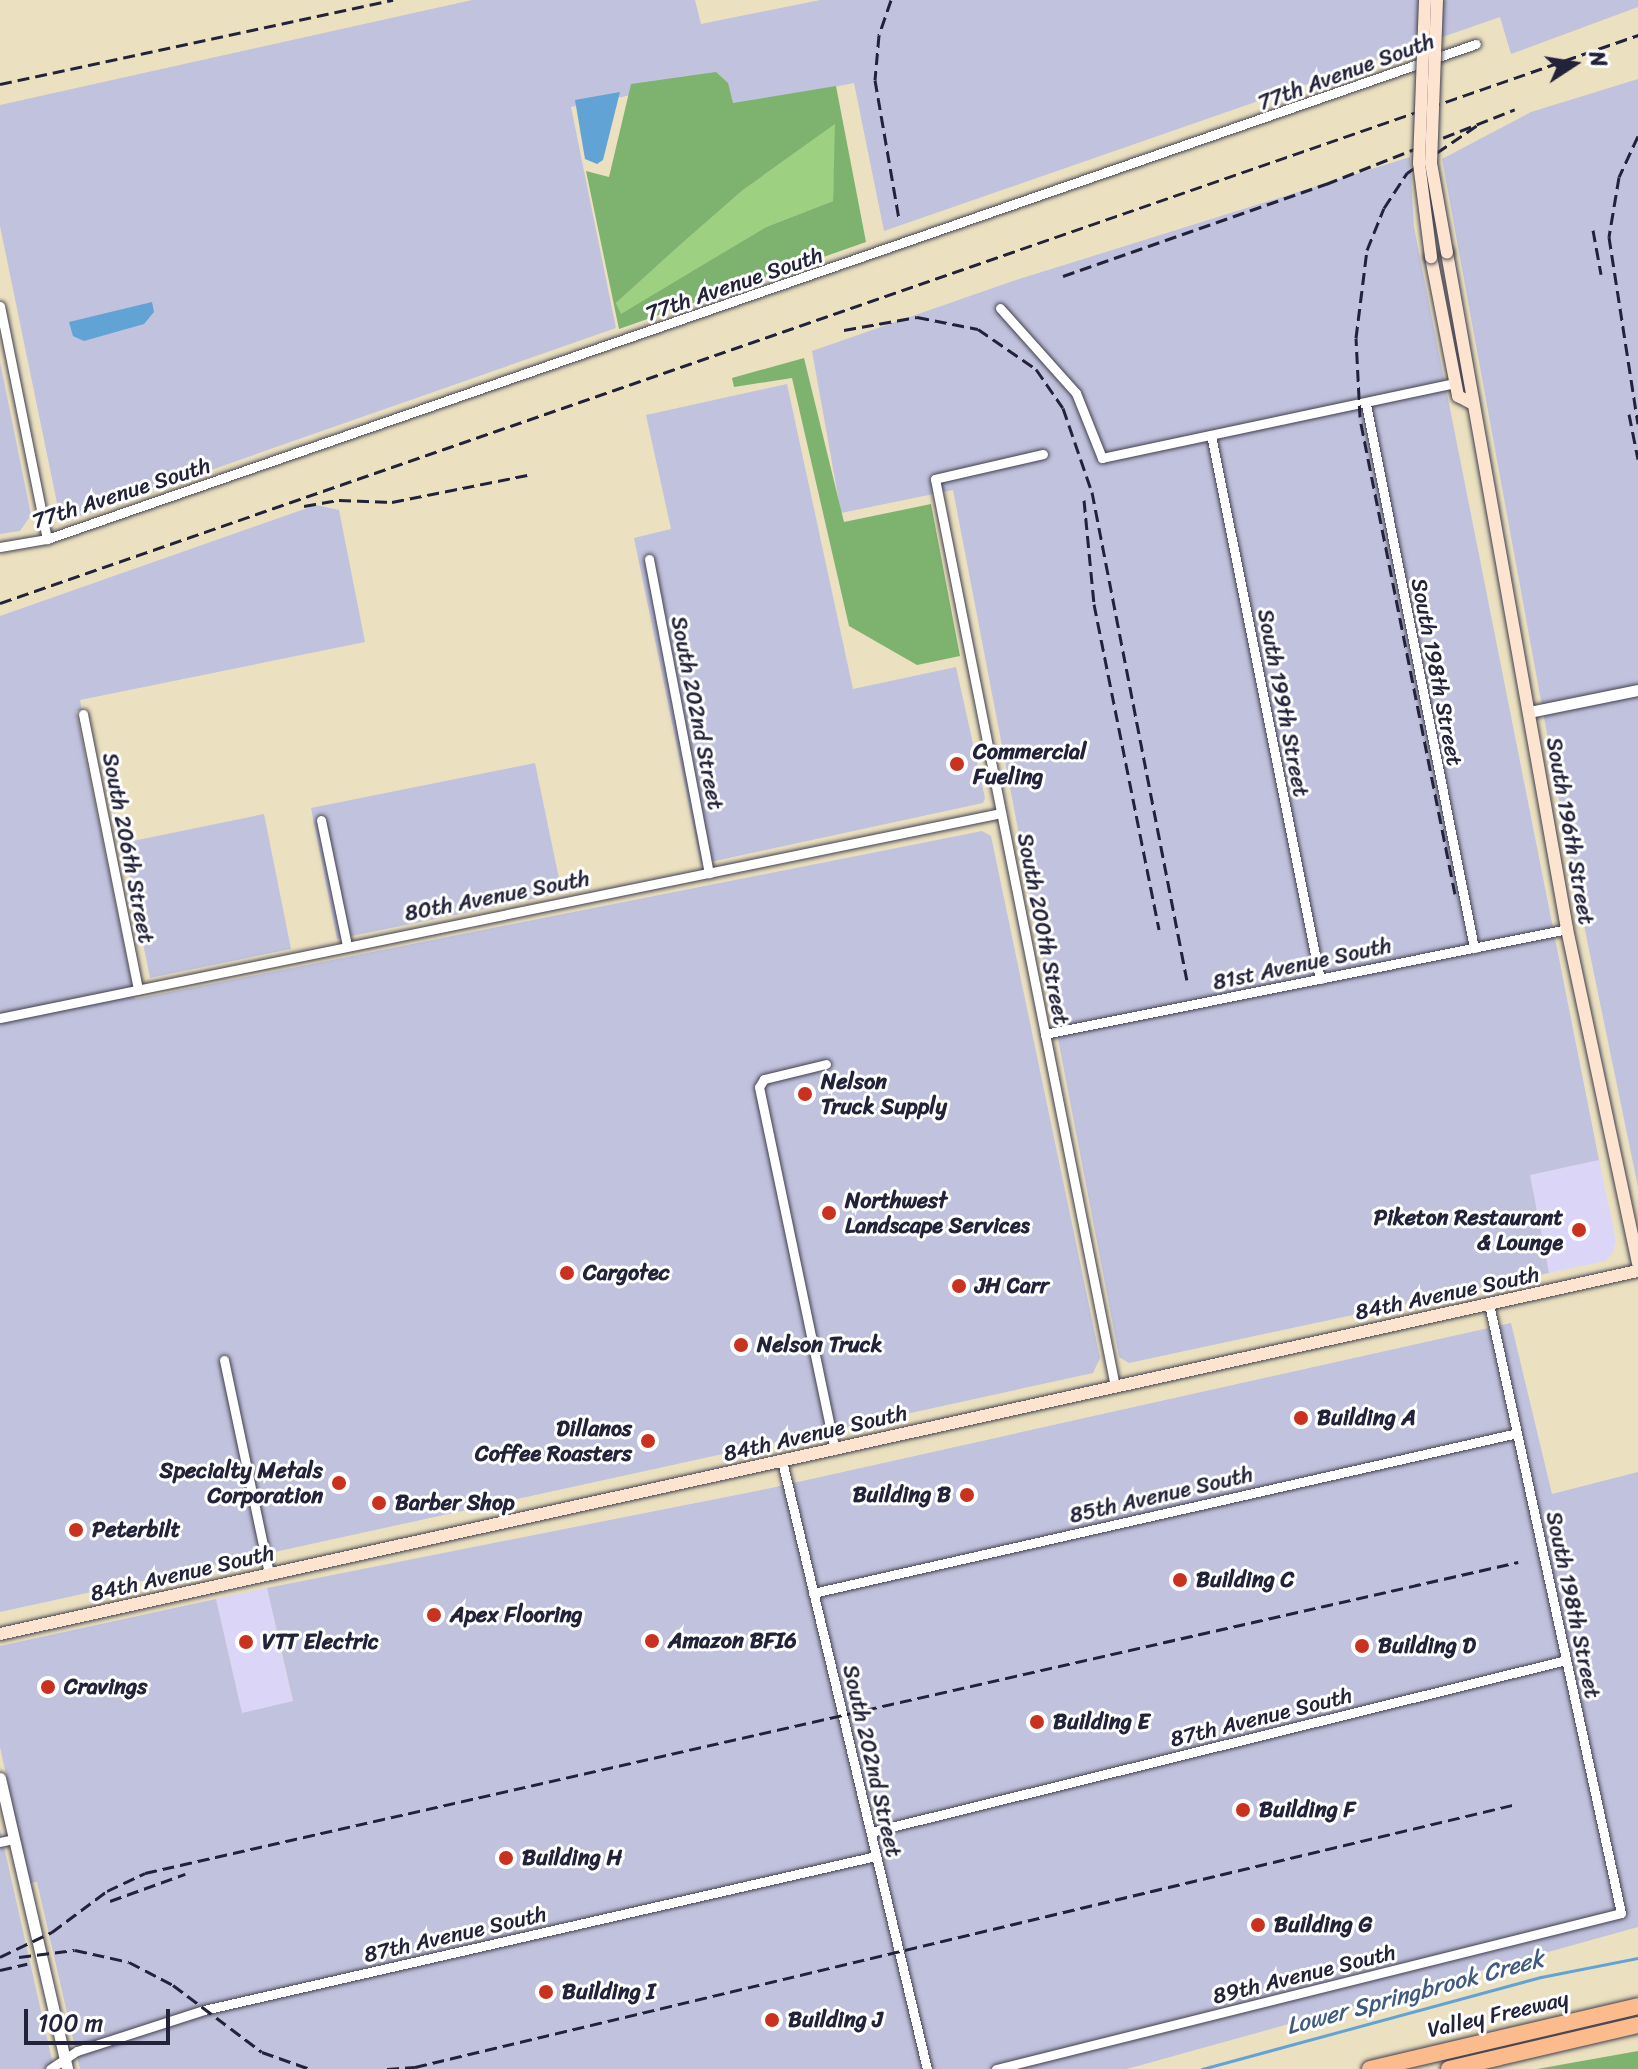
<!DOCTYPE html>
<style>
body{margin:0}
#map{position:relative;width:1638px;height:2069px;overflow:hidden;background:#ebe1c0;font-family:Sriracha,sans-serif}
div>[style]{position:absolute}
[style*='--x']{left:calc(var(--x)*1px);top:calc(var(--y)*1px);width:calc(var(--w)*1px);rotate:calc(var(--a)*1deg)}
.built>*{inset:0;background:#dbd6f7}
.industrial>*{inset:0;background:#c1c2dd}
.green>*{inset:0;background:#9dd081}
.forest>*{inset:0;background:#7eb26f}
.water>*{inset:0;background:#62a3d5}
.stream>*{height:3px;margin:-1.5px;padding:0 1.5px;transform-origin:1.5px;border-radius:1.5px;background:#62a3d5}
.roads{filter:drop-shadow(0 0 2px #403f4f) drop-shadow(0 0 2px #403f4f)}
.minor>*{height:9px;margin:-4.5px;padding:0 4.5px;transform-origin:4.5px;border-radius:4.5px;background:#fff}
.tertiary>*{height:11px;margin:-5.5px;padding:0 5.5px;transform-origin:5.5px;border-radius:5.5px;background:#fff}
.secondary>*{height:12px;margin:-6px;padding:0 6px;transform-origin:6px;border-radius:6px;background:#fde4d1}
.motorway>*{height:16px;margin:-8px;padding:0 8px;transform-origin:8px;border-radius:8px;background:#fbbb8d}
.rail>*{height:3px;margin-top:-1.5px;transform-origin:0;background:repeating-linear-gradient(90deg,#22223b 0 12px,transparent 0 18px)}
.bridges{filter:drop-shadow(0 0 2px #403f4f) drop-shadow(0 0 2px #403f4f)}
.secondary-bridge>*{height:12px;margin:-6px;padding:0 6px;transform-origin:6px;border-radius:6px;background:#fde4d1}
.dots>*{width:22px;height:22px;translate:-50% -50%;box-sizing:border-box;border:4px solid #fff;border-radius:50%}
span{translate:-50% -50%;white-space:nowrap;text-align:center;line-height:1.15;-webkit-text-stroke:6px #fff;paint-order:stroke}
.street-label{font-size:22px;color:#22223b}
.poi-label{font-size:22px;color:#22223b;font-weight:700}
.left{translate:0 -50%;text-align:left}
.right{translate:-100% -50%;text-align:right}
.water-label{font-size:24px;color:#3f5c80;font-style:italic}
.north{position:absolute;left:1534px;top:24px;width:80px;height:80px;-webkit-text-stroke:6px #fff;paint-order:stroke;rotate:78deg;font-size:22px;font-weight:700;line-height:32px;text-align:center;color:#22223b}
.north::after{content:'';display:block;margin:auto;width:28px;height:36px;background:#22223b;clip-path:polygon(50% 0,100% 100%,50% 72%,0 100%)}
.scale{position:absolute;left:24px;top:2009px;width:146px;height:36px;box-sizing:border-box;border:4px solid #22223b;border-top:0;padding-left:10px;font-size:24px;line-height:28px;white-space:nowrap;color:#22223b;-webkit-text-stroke:6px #fff;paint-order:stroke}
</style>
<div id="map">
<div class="built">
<div style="clip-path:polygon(1599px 1160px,1616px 1241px,1613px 1252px,1605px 1261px,1549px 1273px,1530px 1175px)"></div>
<div style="clip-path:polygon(267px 1588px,293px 1702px,242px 1714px,216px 1599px)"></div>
</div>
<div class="industrial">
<div style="clip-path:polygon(472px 0,695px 0,701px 24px,820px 0,1638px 0,1638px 7px,1511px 54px,1500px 17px,884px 231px,854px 83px,714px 111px,707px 80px,571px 107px,616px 328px,71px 519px,57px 503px,0 226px,0 105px)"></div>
<div style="clip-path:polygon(1638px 79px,1638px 1187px,1567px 843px,1442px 159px,1531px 112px)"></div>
<div style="clip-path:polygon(1410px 157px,1414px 227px,1599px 1160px,1530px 1175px,1549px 1273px,1129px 1363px,1119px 1357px,953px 490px,841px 513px,812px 351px,1013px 281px)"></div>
<div style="clip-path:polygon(0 362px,31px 515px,20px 531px,0 534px)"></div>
<div style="clip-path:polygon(787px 384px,853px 689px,956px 667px,985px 798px,983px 803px,701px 864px,634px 538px,671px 529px,646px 415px)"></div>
<div style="clip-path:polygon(316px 505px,339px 510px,365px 642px,80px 700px,82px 710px,76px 711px,135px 999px,982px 831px,991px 836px,1100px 1358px,1093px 1373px,0 1612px,0 616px)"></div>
<div style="clip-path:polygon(535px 763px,562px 893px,337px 939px,311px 808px)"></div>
<div style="clip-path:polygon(264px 814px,291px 949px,150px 978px,123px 843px)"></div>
<div style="clip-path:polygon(1511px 1323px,1552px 1494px,1638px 1472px,1638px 1927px,1127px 2069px,80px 2069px,37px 1882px,29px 1883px,0 1747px,0 1646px,216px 1599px,242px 1713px,293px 1701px,267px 1588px,771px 1488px)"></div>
<div style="clip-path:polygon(0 1829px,54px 2069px,0 2069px)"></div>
</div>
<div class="green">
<div style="clip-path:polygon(836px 123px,833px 201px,766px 227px,621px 315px,616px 303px,680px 245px,743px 190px)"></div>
</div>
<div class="forest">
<div style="clip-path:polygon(evenodd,716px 72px,728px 83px,733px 103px,836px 86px,866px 242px,619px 329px,586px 171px,609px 177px,631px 84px,716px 72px,835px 124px,833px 201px,766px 227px,621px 314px,616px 303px,680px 245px,743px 190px,835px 124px)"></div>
<div style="clip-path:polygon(804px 358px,844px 522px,931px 504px,960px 656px,917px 665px,849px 626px,792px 378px,734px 387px,732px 378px)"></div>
<div style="clip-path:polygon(1638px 2051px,1638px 2069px,1537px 2069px)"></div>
</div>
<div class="water">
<div style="clip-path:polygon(620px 92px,603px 160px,597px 164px,585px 159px,575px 100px)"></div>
<div style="clip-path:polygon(152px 302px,154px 312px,144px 324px,84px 341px,73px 336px,69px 322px)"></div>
</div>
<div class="stream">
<div style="--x:1202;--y:2069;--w:351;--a:-15.2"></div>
<div style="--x:1541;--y:1977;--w:99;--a:-11.1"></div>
</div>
<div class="roads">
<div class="minor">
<div style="--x:0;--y:306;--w:238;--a:78.6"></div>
<div style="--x:1000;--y:308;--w:114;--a:48.2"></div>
<div style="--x:1076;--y:393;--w:70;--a:68.2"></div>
<div style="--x:1102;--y:458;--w:361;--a:-12"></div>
<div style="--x:1366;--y:404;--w:555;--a:78.77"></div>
<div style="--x:1211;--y:435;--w:555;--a:78.67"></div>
<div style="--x:1043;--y:454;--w:111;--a:167"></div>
<div style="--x:935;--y:479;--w:925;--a:78.78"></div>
<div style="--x:0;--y:547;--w:48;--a:-9.7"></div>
<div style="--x:47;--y:539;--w:1512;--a:-19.11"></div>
<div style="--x:649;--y:559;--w:320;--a:79.2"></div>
<div style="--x:83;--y:714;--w:281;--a:78.7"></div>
<div style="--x:321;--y:820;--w:129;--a:78.3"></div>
<div style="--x:0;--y:1018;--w:1022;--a:-11.57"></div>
<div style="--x:1045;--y:1034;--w:532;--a:-11.37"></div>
<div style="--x:826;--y:1064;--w:64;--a:166.4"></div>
<div style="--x:764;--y:1079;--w:9;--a:122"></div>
<div style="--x:759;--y:1087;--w:371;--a:78.2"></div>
<div style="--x:224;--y:1360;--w:219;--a:78.1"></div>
<div style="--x:782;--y:1461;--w:625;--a:76.59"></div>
<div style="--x:813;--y:1593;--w:722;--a:-12.8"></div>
<div style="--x:871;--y:1832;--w:716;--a:-13.9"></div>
<div style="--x:0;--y:1842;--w:14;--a:-12"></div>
<div style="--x:50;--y:2069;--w:32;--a:-34"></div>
<div style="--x:77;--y:2051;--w:133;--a:-17.9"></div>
<div style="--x:204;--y:2010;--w:689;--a:-12.91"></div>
<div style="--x:996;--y:2069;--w:644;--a:-14.01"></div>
<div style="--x:1621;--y:1913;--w:623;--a:-102.23"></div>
</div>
<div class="tertiary">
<div style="--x:1529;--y:712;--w:111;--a:-11.4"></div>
<div style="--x:0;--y:1778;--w:299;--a:77"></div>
</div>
<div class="secondary">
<div style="--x:1447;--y:253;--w:687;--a:79.93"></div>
<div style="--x:1567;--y:929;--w:342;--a:78"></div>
<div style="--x:1431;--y:257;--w:142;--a:79"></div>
<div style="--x:1458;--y:396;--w:15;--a:28"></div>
<div style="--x:0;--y:1634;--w:1678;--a:-12.5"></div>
</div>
<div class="motorway">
<div style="--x:1370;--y:2069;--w:275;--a:-13.2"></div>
<div style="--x:1449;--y:2069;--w:194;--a:-13.1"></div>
</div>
</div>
<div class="rail">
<div style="--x:891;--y:0;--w:37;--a:109"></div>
<div style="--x:879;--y:35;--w:45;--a:95.1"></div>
<div style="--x:875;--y:80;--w:141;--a:80.2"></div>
<div style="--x:0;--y:84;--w:402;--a:-12.1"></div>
<div style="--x:1638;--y:136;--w:45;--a:114.9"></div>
<div style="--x:1619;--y:177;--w:61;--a:99.5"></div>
<div style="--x:1609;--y:237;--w:189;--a:81.2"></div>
<div style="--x:1593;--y:230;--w:45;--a:79.7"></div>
<div style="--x:1063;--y:276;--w:279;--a:-19.3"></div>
<div style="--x:1326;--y:184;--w:203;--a:-21.6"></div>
<div style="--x:844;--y:330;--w:74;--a:-10.1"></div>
<div style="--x:917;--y:317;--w:62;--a:11.1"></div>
<div style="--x:978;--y:329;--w:70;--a:34.6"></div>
<div style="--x:1036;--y:369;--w:47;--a:55.3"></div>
<div style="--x:1063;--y:408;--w:89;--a:71"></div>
<div style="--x:1092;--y:492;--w:497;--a:79"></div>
<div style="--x:1629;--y:414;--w:46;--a:78.7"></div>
<div style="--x:1084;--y:500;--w:104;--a:84.5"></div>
<div style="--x:1094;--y:604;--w:332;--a:78.7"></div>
<div style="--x:304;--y:506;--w:36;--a:-10"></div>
<div style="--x:339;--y:500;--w:53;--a:2.2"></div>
<div style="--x:392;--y:502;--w:138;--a:-11.3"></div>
<div style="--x:0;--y:603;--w:1734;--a:-19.12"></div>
<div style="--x:1455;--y:894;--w:486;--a:-101.3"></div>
<div style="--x:1360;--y:417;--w:79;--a:-92.9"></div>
<div style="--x:1356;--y:338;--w:89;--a:-82.9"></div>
<div style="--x:1367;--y:250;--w:45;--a:-68"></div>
<div style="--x:1384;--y:208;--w:42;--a:-56.7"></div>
<div style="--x:1407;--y:173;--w:87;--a:-34.2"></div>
<div style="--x:110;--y:1901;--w:80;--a:-19.8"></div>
<div style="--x:0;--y:1957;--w:58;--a:-25.7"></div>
<div style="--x:52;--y:1932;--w:69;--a:-36.7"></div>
<div style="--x:107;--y:1891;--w:42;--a:-25.3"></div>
<div style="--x:145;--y:1873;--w:1408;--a:-12.76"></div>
<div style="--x:19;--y:1957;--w:56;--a:-7.1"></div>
<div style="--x:75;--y:1950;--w:55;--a:12.5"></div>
<div style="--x:129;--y:1962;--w:50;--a:27.6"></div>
<div style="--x:173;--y:1985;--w:111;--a:37"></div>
<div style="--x:262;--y:2052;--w:51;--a:19.5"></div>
<div style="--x:0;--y:1970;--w:28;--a:-13"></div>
<div style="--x:387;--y:2069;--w:28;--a:-4"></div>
<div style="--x:415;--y:2067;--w:1132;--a:-13.43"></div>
</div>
<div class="bridges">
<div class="secondary-bridge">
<div style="--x:1425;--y:0;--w:163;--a:92.1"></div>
<div style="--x:1419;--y:163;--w:95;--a:82.7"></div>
<div style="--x:1437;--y:0;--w:163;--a:92.1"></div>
<div style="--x:1431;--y:163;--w:91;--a:79.9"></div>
</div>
</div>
<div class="dots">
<div style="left:957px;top:764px;background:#c8321e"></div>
<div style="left:805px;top:1094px;background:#c8321e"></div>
<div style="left:829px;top:1213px;background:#c8321e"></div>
<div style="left:1579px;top:1230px;background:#c8321e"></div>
<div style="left:567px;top:1273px;background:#c8321e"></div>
<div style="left:959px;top:1286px;background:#c8321e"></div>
<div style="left:741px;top:1345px;background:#c8321e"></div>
<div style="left:1301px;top:1418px;background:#c8321e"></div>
<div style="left:648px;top:1441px;background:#c8321e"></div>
<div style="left:339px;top:1483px;background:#c8321e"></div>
<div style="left:967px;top:1495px;background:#c8321e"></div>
<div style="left:379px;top:1503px;background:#c8321e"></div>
<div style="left:76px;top:1530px;background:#c8321e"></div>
<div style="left:1180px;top:1580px;background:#c8321e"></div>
<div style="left:434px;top:1615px;background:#c8321e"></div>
<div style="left:652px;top:1641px;background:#c8321e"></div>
<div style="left:246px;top:1642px;background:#c8321e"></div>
<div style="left:1362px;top:1646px;background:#c8321e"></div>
<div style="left:48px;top:1687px;background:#c8321e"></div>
<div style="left:1037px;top:1722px;background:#c8321e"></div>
<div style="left:1243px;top:1810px;background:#c8321e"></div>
<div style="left:506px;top:1858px;background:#c8321e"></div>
<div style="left:1258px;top:1925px;background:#c8321e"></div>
<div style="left:546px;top:1992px;background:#c8321e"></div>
<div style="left:772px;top:2020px;background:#c8321e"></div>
</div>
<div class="street-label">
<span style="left:1346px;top:72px;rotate:-20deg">77th Avenue South</span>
<span style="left:734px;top:284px;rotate:-19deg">77th Avenue South</span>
<span style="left:121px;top:493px;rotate:-18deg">77th Avenue South</span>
<span style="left:1437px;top:672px;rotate:79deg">South 198th Street</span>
<span style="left:1283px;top:703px;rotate:79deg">South 199th Street</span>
<span style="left:697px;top:713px;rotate:79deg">South 202nd Street</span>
<span style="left:1570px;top:831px;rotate:80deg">South 196th Street</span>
<span style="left:128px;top:848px;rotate:79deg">South 206th Street</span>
<span style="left:497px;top:896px;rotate:-11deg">80th Avenue South</span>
<span style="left:1043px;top:929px;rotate:79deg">South 200th Street</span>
<span style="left:1302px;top:964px;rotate:-12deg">81st Avenue South</span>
<span style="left:1447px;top:1293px;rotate:-12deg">84th Avenue South</span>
<span style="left:815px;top:1433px;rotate:-13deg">84th Avenue South</span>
<span style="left:1161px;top:1495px;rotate:-13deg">85th Avenue South</span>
<span style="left:182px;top:1573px;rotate:-13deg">84th Avenue South</span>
<span style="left:1573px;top:1605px;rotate:78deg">South 198th Street</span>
<span style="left:1261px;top:1717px;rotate:-14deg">87th Avenue South</span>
<span style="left:872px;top:1761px;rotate:77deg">South 202nd Street</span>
<span style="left:455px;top:1934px;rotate:-13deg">87th Avenue South</span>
<span style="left:1304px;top:1974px;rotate:-14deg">89th Avenue South</span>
<span style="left:1498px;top:2014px;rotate:-13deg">Valley Freeway</span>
</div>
<div class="poi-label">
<span class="left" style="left:973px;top:764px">Commercial<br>Fueling</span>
<span class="left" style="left:821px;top:1094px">Nelson<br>Truck Supply</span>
<span class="left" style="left:845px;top:1213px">Northwest<br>Landscape Services</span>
<span class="right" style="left:1563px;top:1230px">Piketon Restaurant<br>&amp; Lounge</span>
<span class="left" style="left:583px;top:1273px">Cargotec</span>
<span class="left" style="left:975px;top:1286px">JH Carr</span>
<span class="left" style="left:757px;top:1345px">Nelson Truck</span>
<span class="left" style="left:1317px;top:1418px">Building A</span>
<span class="right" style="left:632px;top:1441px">Dillanos<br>Coffee Roasters</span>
<span class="right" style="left:323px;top:1483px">Specialty Metals<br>Corporation</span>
<span class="right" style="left:951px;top:1495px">Building B</span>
<span class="left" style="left:395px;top:1503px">Barber Shop</span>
<span class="left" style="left:92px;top:1530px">Peterbilt</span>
<span class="left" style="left:1196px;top:1580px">Building C</span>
<span class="left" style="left:450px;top:1615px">Apex Flooring</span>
<span class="left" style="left:668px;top:1641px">Amazon BFI6</span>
<span class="left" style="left:262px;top:1642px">VTT Electric</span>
<span class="left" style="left:1378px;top:1646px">Building D</span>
<span class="left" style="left:64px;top:1687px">Cravings</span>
<span class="left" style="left:1053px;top:1722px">Building E</span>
<span class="left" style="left:1259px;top:1810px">Building F</span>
<span class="left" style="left:522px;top:1858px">Building H</span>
<span class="left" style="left:1274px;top:1925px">Building G</span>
<span class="left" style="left:562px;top:1992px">Building I</span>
<span class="left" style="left:788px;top:2020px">Building J</span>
</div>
<div class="water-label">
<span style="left:1415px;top:1993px;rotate:-15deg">Lower Springbrook Creek</span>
</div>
<div class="north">N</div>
<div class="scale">100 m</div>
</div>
